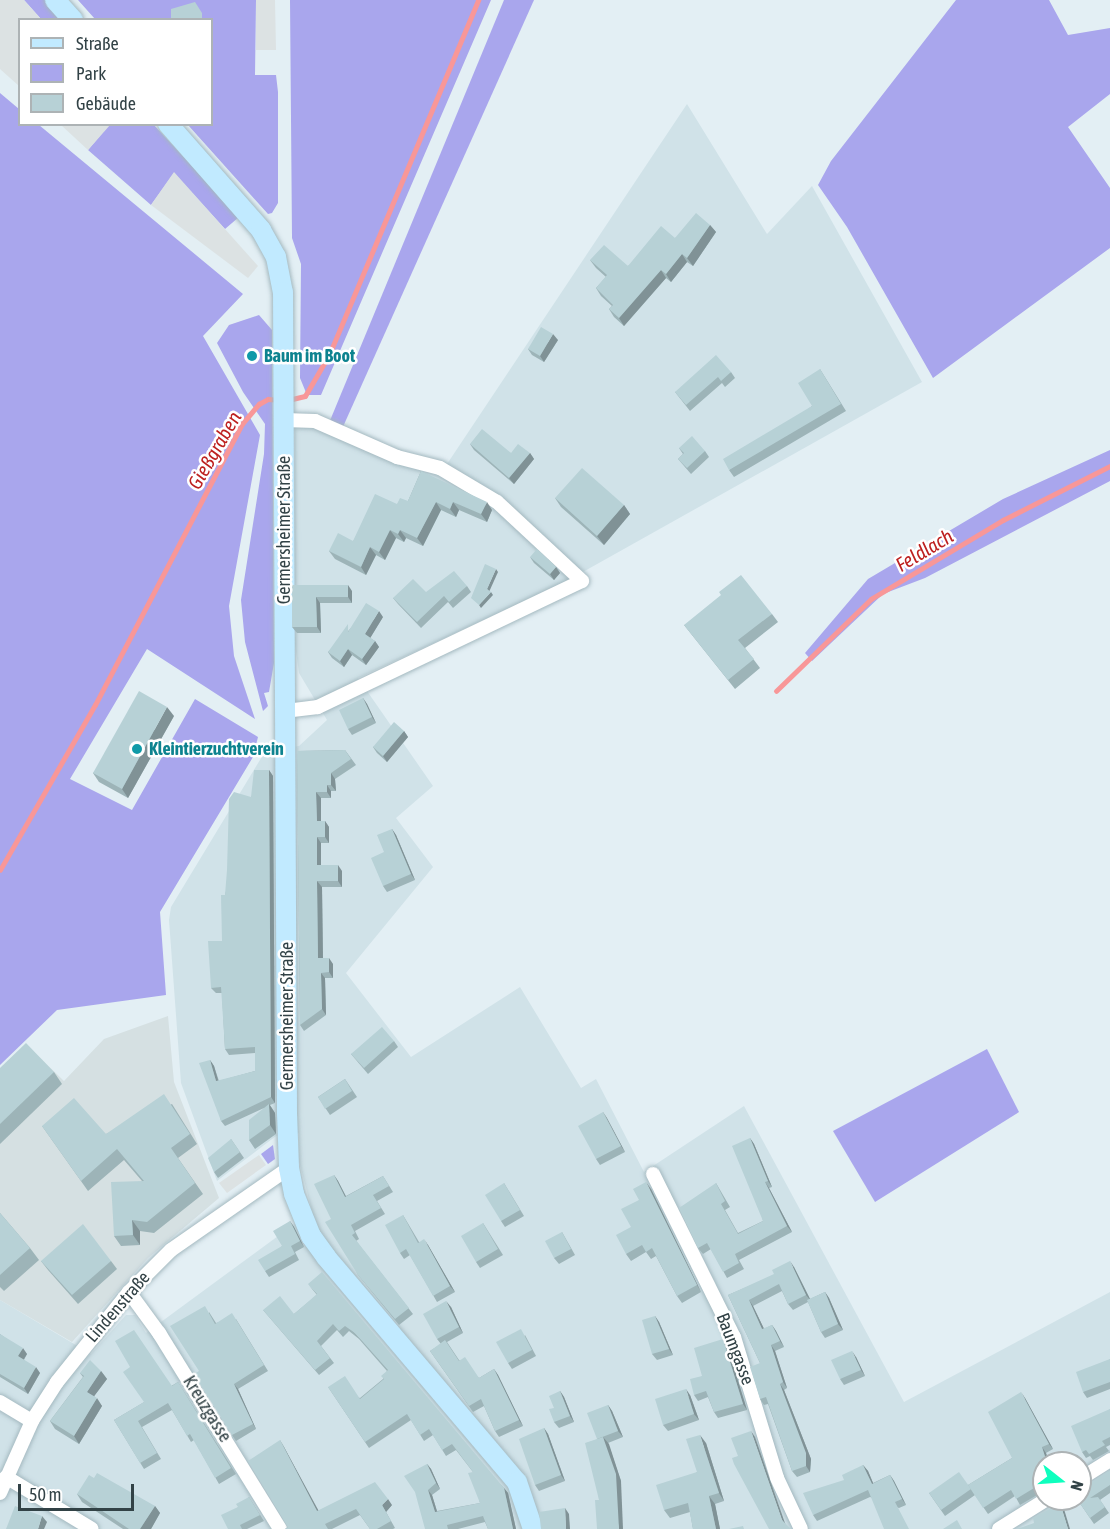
<!DOCTYPE html>
<meta charset="utf-8">
<style>
body{margin:0}
#map{position:relative;width:1110px;height:1529px;overflow:hidden;background:#e3eff4;font-family:"Asap Condensed",sans-serif}
div>[style]{position:absolute}
[style*='--x']{left:calc(var(--x)*1px);top:calc(var(--y)*1px);width:calc(var(--w)*1px);rotate:calc(var(--a)*1deg)}
.residential>*{inset:0;background:#d0e2e8}
.industrial>*{inset:0;background:#d5e0e2}
.green>*{inset:0;background:#a9a6ed}
.parking>*{inset:0;background:#dce2e3}
.stream>*{height:4.5px;margin:-2.25px;padding:0 2.25px;transform-origin:2.25px;border-radius:2.25px;background:#f89798}
.roads{filter:drop-shadow(0 0 2px #a4b9c0) drop-shadow(0 0 2px #a4b9c0)}
.street>*{height:14px;margin:-7px;padding:0 7px;transform-origin:7px;border-radius:7px;background:#fff}
.secondary>*{height:20px;margin:-10px;padding:0 10px;transform-origin:10px;border-radius:10px;background:#c1eaff}
.wall>*{inset:0;background:#9db4b8}
.shaded-wall>*{inset:0;background:#809296}
.building>*{inset:0;background:#b7d1d6}
.dots>*{width:16px;height:16px;translate:-50% -50%;box-sizing:border-box;border:3px solid #fff;border-radius:50%}
span{translate:-50% -50%;white-space:nowrap;text-align:center;line-height:1.15;-webkit-text-stroke:5px #fff;paint-order:stroke}
.culture-label{font-size:18px;color:#0d838f;font-weight:700}
.left{translate:0 -50%;text-align:left}
.street-label{font-size:18px;color:#324246}
.water-label{font-size:20px;color:#bd2120;font-style:italic}
.legend{position:absolute;left:18px;top:18px;width:195px;height:108px;box-sizing:border-box;background:#fff;border:2px solid #adb3b5;margin:0;padding:8px 10px;list-style:none;font-size:18px;color:#324246}
.legend li{display:flex;align-items:center;gap:12px;height:30px}
.legend b{width:30px;border:2px solid #adb3b5}
.north{position:absolute;left:1032px;top:1451px;width:60px;height:60px;box-sizing:border-box;background:#fff;border:2px solid #adb3b5;border-radius:50%;rotate:107deg;font-size:16px;font-weight:700;line-height:24px;text-align:center;color:#324246}
.north::after{content:'';display:block;margin:auto;width:21px;height:27px;background:#0effbe;clip-path:polygon(50% 0,100% 100%,50% 72%,0 100%)}
.scale{position:absolute;left:18px;top:1484px;width:116px;height:27px;box-sizing:border-box;border:3px solid #324246;border-top:0;padding-left:8px;font-size:18px;line-height:21px;white-space:nowrap;color:#324246;-webkit-text-stroke:4px #fff;paint-order:stroke}
</style>
<div id="map">
<div class="residential">
<div style="clip-path:polygon(evenodd,687px 104px,767px 234px,812px 186px,922px 382px,565px 582px,358px 678px,433px 786px,396px 818px,433px 867px,346px 973px,411px 1057px,520px 987px,581px 1088px,596px 1079px,644px 1172px,744px 1106px,904px 1402px,1110px 1292px,1110px 1529px,0 1529px,0 1300px,91px 1354px,126px 1315px,135px 1315px,146px 1333px,312px 1211px,299px 1161px,299px 1133px,276px 1136px,217px 1181px,181px 1083px,169px 920px,171px 907px,266px 750px,299px 746px,327px 720px,299px 673px,295px 644px,295px 426px,318px 426px,441px 473px,687px 104px,1044px 1463px,1080px 1463px,1080px 1499px,1044px 1499px,1044px 1463px)"></div>
</div>
<div class="industrial">
<div style="clip-path:polygon(168px 1016px,174px 1082px,219px 1198px,148px 1258px,72px 1342px,0 1300px,0 1081px,32px 1050px,64px 1081px,104px 1039px)"></div>
</div>
<div class="green">
<div style="clip-path:polygon(24px 0,45px 0,62px 19px,41px 19px)"></div>
<div style="clip-path:polygon(78px 0,256px 0,255px 75px,276px 75px,278px 92px,278px 203px,272px 213px,268px 214px,188px 125px,212px 124px,212px 20px,95px 19px)"></div>
<div style="clip-path:polygon(290px 0,491px 0,321px 395px,307px 395px,300px 378px,301px 264px,292px 238px)"></div>
<div style="clip-path:polygon(504px 0,534px 0,342px 429px,329px 423px)"></div>
<div style="clip-path:polygon(956px 0,1049px 0,1068px 35px,1110px 28px,1110px 94px,1068px 127px,1110px 188px,1110px 248px,933px 378px,847px 227px,818px 185px,831px 161px)"></div>
<div style="clip-path:polygon(0 93px,19px 109px,20px 124px,39px 125px,243px 294px,203px 336px,260px 435px,229px 606px,234px 656px,255px 719px,147px 649px,70px 779px,132px 810px,195px 699px,258px 737px,253px 757px,160px 912px,166px 995px,57px 1010px,0 1065px)"></div>
<div style="clip-path:polygon(109px 125px,154px 125px,239px 217px,225px 229px,174px 173px,151px 205px,88px 150px)"></div>
<div style="clip-path:polygon(259px 315px,272px 330px,274px 663px,269px 692px,264px 693px,268px 706px,263px 711px,245px 642px,241px 600px,264px 454px,265px 424px,243px 392px,217px 343px,229px 325px)"></div>
<div style="clip-path:polygon(1110px 450px,1110px 481px,925px 578px,883px 594px,812px 661px,805px 653px,868px 579px,1003px 499px)"></div>
<div style="clip-path:polygon(987px 1049px,1019px 1112px,875px 1202px,833px 1131px)"></div>
<div style="clip-path:polygon(273px 1145px,275px 1159px,268px 1164px,261px 1154px)"></div>
</div>
<div class="parking">
<div style="clip-path:polygon(0 0,24px 0,41px 19px,20px 20px,19px 86px,0 69px)"></div>
<div style="clip-path:polygon(256px 0,275px 0,276px 50px,256px 50px)"></div>
<div style="clip-path:polygon(61px 125px,110px 125px,88px 150px)"></div>
<div style="clip-path:polygon(174px 172px,258px 266px,248px 278px,151px 205px)"></div>
<div style="clip-path:polygon(259px 1155px,266px 1165px,227px 1193px,219px 1183px)"></div>
</div>
<div class="stream">
<div style="--x:288;--y:400;--w:17;--a:-13"></div>
<div style="--x:305;--y:396;--w:48;--a:-59.7"></div>
<div style="--x:329;--y:355;--w:385;--a:-67.2"></div>
<div style="--x:776;--y:691;--w:132;--a:-44.1"></div>
<div style="--x:871;--y:599;--w:154;--a:-30.9"></div>
<div style="--x:1003;--y:520;--w:120;--a:-26.8"></div>
<div style="--x:0;--y:870;--w:190;--a:-60.1"></div>
<div style="--x:95;--y:705;--w:317;--a:-62.4"></div>
<div style="--x:242;--y:424;--w:26;--a:-50"></div>
<div style="--x:259;--y:404;--w:10;--a:-29"></div>
<div style="--x:268;--y:399;--w:12;--a:5"></div>
</div>
<div class="roads">
<div class="street">
<div style="--x:284;--y:420;--w:31;--a:2"></div>
<div style="--x:315;--y:421;--w:90;--a:23.7"></div>
<div style="--x:397;--y:457;--w:44;--a:14.3"></div>
<div style="--x:440;--y:468;--w:66;--a:30.8"></div>
<div style="--x:497;--y:502;--w:116;--a:42.9"></div>
<div style="--x:582;--y:581;--w:293;--a:154.5"></div>
<div style="--x:318;--y:707;--w:32;--a:173"></div>
<div style="--x:653;--y:1174;--w:182;--a:63.6"></div>
<div style="--x:734;--y:1337;--w:147;--a:73"></div>
<div style="--x:777;--y:1478;--w:56;--a:64.8"></div>
<div style="--x:129;--y:1292;--w:51;--a:53.8"></div>
<div style="--x:159;--y:1333;--w:230;--a:58.3"></div>
<div style="--x:0;--y:1402;--w:37;--a:31"></div>
<div style="--x:6;--y:1477;--w:100;--a:31.2"></div>
<div style="--x:1080;--y:1479;--w:36;--a:-32"></div>
<div style="--x:0;--y:1493;--w:79;--a:-66"></div>
<div style="--x:32;--y:1421;--w:46;--a:-57.3"></div>
<div style="--x:57;--y:1382;--w:115;--a:-51.3"></div>
<div style="--x:129;--y:1292;--w:59;--a:-45"></div>
<div style="--x:171;--y:1250;--w:144;--a:-34.8"></div>
<div style="--x:999;--y:1529;--w:57;--a:-32"></div>
</div>
<div class="secondary">
<div style="--x:55;--y:0;--w:27;--a:48"></div>
<div style="--x:168;--y:124;--w:141;--a:48.7"></div>
<div style="--x:261;--y:230;--w:31;--a:61"></div>
<div style="--x:276;--y:257;--w:36;--a:79"></div>
<div style="--x:283;--y:292;--w:821;--a:89.72"></div>
<div style="--x:287;--y:1113;--w:55;--a:87.9"></div>
<div style="--x:289;--y:1168;--w:26;--a:79"></div>
<div style="--x:294;--y:1194;--w:45;--a:68"></div>
<div style="--x:311;--y:1236;--w:26;--a:54"></div>
<div style="--x:326;--y:1257;--w:295;--a:49.7"></div>
<div style="--x:517;--y:1482;--w:50;--a:71.2"></div>
</div>
</div>
<div class="wall">
<div style="clip-path:polygon(710px 225px,716px 232px,693px 266px,687px 262px,671px 282px,666px 278px,624px 326px,614px 317px,609px 309px,612px 306px,601px 296px,596px 288px,606px 277px,596px 268px,590px 260px,628px 266px,675px 238px)"></div>
<div style="clip-path:polygon(558px 340px,544px 362px,532px 355px,528px 349px)"></div>
<div style="clip-path:polygon(820px 369px,846px 411px,734px 477px,729px 470px,812px 406px)"></div>
<div style="clip-path:polygon(731px 372px,735px 378px,725px 387px,722px 383px,690px 411px,675px 392px)"></div>
<div style="clip-path:polygon(470px 444px,511px 453px,530px 453px,534px 459px,514px 484px,474px 450px)"></div>
<div style="clip-path:polygon(679px 448px,705px 451px,709px 457px,691px 474px,678px 459px,683px 454px)"></div>
<div style="clip-path:polygon(421px 471px,492px 510px,487px 522px,459px 510px,456px 517px,441px 510px,423px 546px,406px 538px,404px 542px,396px 538px,385px 560px,376px 555px,366px 575px,335px 559px,329px 551px,353px 541px,397px 504px,408px 501px)"></div>
<div style="clip-path:polygon(555px 498px,624px 505px,630px 514px,604px 545px,561px 507px)"></div>
<div style="clip-path:polygon(530px 557px,556px 567px,560px 573px,554px 580px,534px 563px)"></div>
<div style="clip-path:polygon(292px 585px,352px 591px,352px 603px,320px 603px,321px 633px,297px 633px,292px 627px)"></div>
<div style="clip-path:polygon(467px 586px,471px 592px,453px 608px,448px 602px,421px 628px,398px 604px,393px 598px)"></div>
<div style="clip-path:polygon(772px 614px,778px 622px,745px 648px,760px 668px,735px 689px,684px 625px)"></div>
<div style="clip-path:polygon(383px 617px,370px 638px,375px 641px,379px 647px,366px 665px,352px 655px,344px 667px,332px 658px,328px 652px,351px 628px)"></div>
<div style="clip-path:polygon(363px 698px,367px 704px,376px 723px,352px 735px,348px 729px)"></div>
<div style="clip-path:polygon(174px 716px,128px 798px,99px 782px,93px 773px)"></div>
<div style="clip-path:polygon(404px 731px,408px 737px,387px 762px,377px 753px,373px 747px)"></div>
<div style="clip-path:polygon(345px 750px,356px 765px,335px 779px,336px 791px,331px 791px,331px 798px,321px 798px,321px 821px,325px 821px,329px 827px,329px 843px,321px 843px,321px 865px,342px 871px,342px 887px,322px 887px,323px 958px,333px 964px,333px 978px,325px 978px,326px 1015px,304px 1031px,300px 1025px,297px 751px)"></div>
<div style="clip-path:polygon(269px 770px,273px 776px,275px 1103px,270px 1105px,275px 1113px,276px 1134px,255px 1149px,249px 1140px,264px 1108px,225px 1126px,221px 1121px,210px 1060px,214px 1066px,219px 1081px,255px 1071px,255px 1053px,229px 1055px,225px 1049px,222px 993px,216px 993px,211px 988px,222px 941px,225px 895px,251px 797px)"></div>
<div style="clip-path:polygon(392px 829px,396px 835px,415px 880px,387px 892px,383px 886px,384px 852px)"></div>
<div style="clip-path:polygon(394px 1041px,398px 1047px,368px 1074px,351px 1054px)"></div>
<div style="clip-path:polygon(0 1068px,54px 1072px,62px 1084px,0 1144px)"></div>
<div style="clip-path:polygon(345px 1079px,357px 1097px,330px 1115px,318px 1097px)"></div>
<div style="clip-path:polygon(172px 1104px,197px 1144px,178px 1158px,203px 1194px,154px 1233px,140px 1231px,140px 1245px,121px 1246px,114px 1236px,142px 1181px,124px 1160px,88px 1191px,42px 1126px,106px 1134px)"></div>
<div style="clip-path:polygon(603px 1112px,625px 1152px,600px 1165px,596px 1159px)"></div>
<div style="clip-path:polygon(750px 1138px,754px 1144px,772px 1187px,769px 1188px,792px 1232px,739px 1260px,744px 1269px,727px 1278px,711px 1249px,703px 1254px,698px 1248px,716px 1183px,730px 1207px,725px 1210px,738px 1233px,763px 1221px)"></div>
<div style="clip-path:polygon(231px 1139px,244px 1158px,218px 1178px,214px 1172px)"></div>
<div style="clip-path:polygon(334px 1175px,338px 1181px,346px 1196px,383px 1176px,393px 1192px,377px 1201px,385px 1214px,355px 1231px,359px 1239px,356px 1241px,413px 1314px,399px 1325px,358px 1275px,331px 1219px)"></div>
<div style="clip-path:polygon(504px 1183px,524px 1216px,505px 1227px,501px 1221px)"></div>
<div style="clip-path:polygon(651px 1189px,701px 1292px,682px 1303px,677px 1296px,656px 1256px,651px 1259px,646px 1252px,631px 1261px,626px 1254px,631px 1227px,639px 1200px)"></div>
<div style="clip-path:polygon(0 1213px,30px 1248px,39px 1260px,4px 1291px,0 1287px)"></div>
<div style="clip-path:polygon(403px 1215px,419px 1242px,428px 1245px,455px 1292px,437px 1302px,410px 1255px,404px 1259px,400px 1253px)"></div>
<div style="clip-path:polygon(290px 1221px,294px 1227px,304px 1247px,295px 1252px,299px 1260px,269px 1277px,265px 1271px,282px 1246px)"></div>
<div style="clip-path:polygon(483px 1223px,503px 1255px,480px 1268px,476px 1262px)"></div>
<div style="clip-path:polygon(562px 1232px,575px 1255px,559px 1264px,554px 1258px)"></div>
<div style="clip-path:polygon(41px 1261px,111px 1261px,117px 1269px,78px 1304px,48px 1270px)"></div>
<div style="clip-path:polygon(794px 1267px,810px 1299px,825px 1292px,829px 1298px,843px 1330px,825px 1338px,821px 1332px,808px 1302px,793px 1310px,788px 1304px,782px 1291px,753px 1306px,764px 1329px,772px 1325px,776px 1331px,784px 1347px,775px 1351px,787px 1388px,784px 1390px,811px 1459px,810px 1472px,797px 1477px,792px 1471px,768px 1404px,764px 1405px,760px 1399px,760px 1363px,728px 1295px)"></div>
<div style="clip-path:polygon(308px 1284px,504px 1488px,508px 1493px,516px 1529px,488px 1529px,485px 1522px,458px 1529px,425px 1529px,427px 1464px,431px 1469px,440px 1489px,432px 1495px,437px 1511px,480px 1503px,473px 1472px,456px 1450px,446px 1456px,433px 1435px,424px 1441px,411px 1420px,369px 1448px,328px 1387px,360px 1398px,383px 1379px,387px 1371px,359px 1339px,349px 1331px,343px 1337px,337px 1330px,321px 1346px,334px 1363px,319px 1375px,263px 1310px,294px 1314px,317px 1295px)"></div>
<div style="clip-path:polygon(451px 1307px,463px 1333px,447px 1342px,459px 1360px,479px 1378px,494px 1369px,498px 1375px,523px 1426px,499px 1437px,495px 1431px,484px 1406px,473px 1412px,430px 1351px,441px 1344px,437px 1339px)"></div>
<div style="clip-path:polygon(209px 1312px,216px 1323px,236px 1319px,268px 1371px,238px 1389px,256px 1429px,236px 1441px,232px 1435px,199px 1371px)"></div>
<div style="clip-path:polygon(655px 1316px,659px 1322px,673px 1355px,657px 1360px,652px 1354px)"></div>
<div style="clip-path:polygon(0 1334px,27px 1354px,24px 1360px,40px 1373px,28px 1394px,0 1377px)"></div>
<div style="clip-path:polygon(525px 1335px,536px 1356px,512px 1369px,508px 1363px)"></div>
<div style="clip-path:polygon(723px 1339px,727px 1345px,747px 1410px,718px 1418px,714px 1412px,708px 1397px,698px 1401px,694px 1395px,702px 1376px)"></div>
<div style="clip-path:polygon(856px 1357px,865px 1376px,844px 1385px,840px 1379px)"></div>
<div style="clip-path:polygon(1110px 1359px,1110px 1389px,1087px 1398px,1083px 1392px)"></div>
<div style="clip-path:polygon(101px 1371px,107px 1379px,94px 1396px,102px 1406px,79px 1444px,55px 1429px,50px 1421px,83px 1377px,80px 1373px)"></div>
<div style="clip-path:polygon(178px 1382px,236px 1474px,219px 1484px,194px 1440px,191px 1442px,172px 1410px,142px 1427px,161px 1459px,144px 1469px,114px 1420px)"></div>
<div style="clip-path:polygon(560px 1391px,564px 1397px,574px 1422px,559px 1428px,554px 1422px,554px 1408px)"></div>
<div style="clip-path:polygon(690px 1395px,699px 1420px,668px 1431px,663px 1425px)"></div>
<div style="clip-path:polygon(1025px 1398px,1053px 1449px,1046px 1453px,1049px 1463px,1044px 1463px,1044px 1491px,1020px 1505px,1015px 1496px,988px 1514px,975px 1495px,945px 1516px,929px 1493px,968px 1485px,1012px 1458px)"></div>
<div style="clip-path:polygon(608px 1405px,612px 1411px,623px 1437px,608px 1443px,621px 1481px,599px 1500px,597px 1439px)"></div>
<div style="clip-path:polygon(1110px 1409px,1110px 1445px,1106px 1447px,1109px 1451px,1093px 1460px,1090px 1456px,1086px 1458px,1082px 1452px)"></div>
<div style="clip-path:polygon(544px 1428px,548px 1434px,565px 1481px,539px 1491px,535px 1485px)"></div>
<div style="clip-path:polygon(280px 1440px,284px 1447px,318px 1511px,392px 1505px,386px 1512px,395px 1528px,393px 1529px,370px 1529px,360px 1515px,332px 1529px,285px 1529px,288px 1527px)"></div>
<div style="clip-path:polygon(706px 1443px,724px 1501px,715px 1504px,720px 1529px,693px 1529px,690px 1512px,670px 1518px,664px 1510px,697px 1472px)"></div>
<div style="clip-path:polygon(863px 1465px,868px 1471px,873px 1483px,890px 1475px,894px 1481px,906px 1505px,899px 1508px,870px 1497px,817px 1521px,813px 1515px)"></div>
<div style="clip-path:polygon(1110px 1470px,1110px 1493px,1100px 1500px,1109px 1513px,1094px 1524px,1077px 1499px)"></div>
<div style="clip-path:polygon(77px 1494px,155px 1506px,160px 1513px,151px 1529px,123px 1529px,82px 1502px)"></div>
<div style="clip-path:polygon(249px 1497px,264px 1521px,247px 1529px,228px 1529px,238px 1507px)"></div>
</div>
<div class="shaded-wall">
<div style="clip-path:polygon(710px 225px,716px 232px,693px 266px,687px 258px)"></div>
<div style="clip-path:polygon(682px 254px,687px 262px,671px 282px,666px 274px)"></div>
<div style="clip-path:polygon(661px 270px,666px 278px,624px 326px,619px 318px)"></div>
<div style="clip-path:polygon(553px 334px,558px 340px,544px 362px,540px 356px)"></div>
<div style="clip-path:polygon(530px 453px,534px 459px,514px 484px,509px 478px)"></div>
<div style="clip-path:polygon(436px 502px,441px 510px,423px 546px,417px 538px)"></div>
<div style="clip-path:polygon(453px 502px,459px 510px,456px 517px,450px 509px)"></div>
<div style="clip-path:polygon(487px 502px,492px 510px,487px 522px,481px 514px)"></div>
<div style="clip-path:polygon(624px 505px,630px 514px,604px 545px,597px 536px)"></div>
<div style="clip-path:polygon(390px 530px,396px 538px,385px 560px,379px 552px)"></div>
<div style="clip-path:polygon(400px 530px,406px 538px,404px 542px,398px 534px)"></div>
<div style="clip-path:polygon(370px 547px,376px 555px,366px 575px,361px 567px)"></div>
<div style="clip-path:polygon(556px 567px,560px 573px,554px 580px,550px 574px)"></div>
<div style="clip-path:polygon(496px 569px,498px 572px,489px 592px,487px 589px)"></div>
<div style="clip-path:polygon(348px 585px,352px 591px,352px 603px,348px 597px)"></div>
<div style="clip-path:polygon(491px 592px,493px 595px,481px 608px,479px 605px)"></div>
<div style="clip-path:polygon(316px 597px,320px 603px,321px 633px,317px 627px)"></div>
<div style="clip-path:polygon(379px 611px,383px 617px,369px 640px,365px 634px)"></div>
<div style="clip-path:polygon(375px 641px,379px 647px,366px 665px,362px 659px)"></div>
<div style="clip-path:polygon(348px 649px,352px 655px,344px 667px,340px 661px)"></div>
<div style="clip-path:polygon(363px 698px,367px 704px,376px 723px,372px 717px)"></div>
<div style="clip-path:polygon(167px 707px,174px 716px,128px 798px,122px 789px)"></div>
<div style="clip-path:polygon(404px 731px,408px 737px,387px 762px,383px 756px)"></div>
<div style="clip-path:polygon(269px 770px,273px 776px,275px 1103px,271px 1097px)"></div>
<div style="clip-path:polygon(331px 773px,335px 779px,336px 791px,331px 785px)"></div>
<div style="clip-path:polygon(327px 785px,331px 791px,331px 798px,327px 792px)"></div>
<div style="clip-path:polygon(316px 792px,321px 798px,321px 827px,317px 821px)"></div>
<div style="clip-path:polygon(325px 821px,329px 827px,329px 843px,325px 837px)"></div>
<div style="clip-path:polygon(392px 829px,396px 835px,415px 880px,411px 874px)"></div>
<div style="clip-path:polygon(317px 837px,321px 843px,321px 871px,317px 865px)"></div>
<div style="clip-path:polygon(338px 865px,342px 871px,342px 887px,338px 881px)"></div>
<div style="clip-path:polygon(317px 881px,322px 887px,323px 964px,318px 958px)"></div>
<div style="clip-path:polygon(329px 958px,333px 964px,333px 978px,329px 972px)"></div>
<div style="clip-path:polygon(321px 973px,325px 978px,326px 1015px,322px 1009px)"></div>
<div style="clip-path:polygon(210px 1060px,214px 1066px,220px 1087px,216px 1081px)"></div>
<div style="clip-path:polygon(269px 1104px,275px 1113px,276px 1134px,270px 1125px)"></div>
<div style="clip-path:polygon(603px 1112px,607px 1118px,625px 1152px,621px 1146px)"></div>
<div style="clip-path:polygon(750px 1138px,754px 1144px,772px 1187px,768px 1181px)"></div>
<div style="clip-path:polygon(334px 1175px,338px 1181px,349px 1203px,345px 1197px)"></div>
<div style="clip-path:polygon(646px 1182px,651px 1189px,701px 1292px,697px 1285px)"></div>
<div style="clip-path:polygon(765px 1182px,769px 1188px,792px 1232px,787px 1226px)"></div>
<div style="clip-path:polygon(132px 1220px,140px 1231px,140px 1245px,133px 1235px)"></div>
<div style="clip-path:polygon(290px 1221px,294px 1227px,304px 1247px,300px 1241px)"></div>
<div style="clip-path:polygon(424px 1239px,428px 1245px,455px 1292px,450px 1286px)"></div>
<div style="clip-path:polygon(790px 1261px,794px 1267px,811px 1301px,806px 1295px)"></div>
<div style="clip-path:polygon(825px 1292px,829px 1298px,843px 1330px,838px 1324px)"></div>
<div style="clip-path:polygon(749px 1300px,753px 1306px,767px 1335px,762px 1329px)"></div>
<div style="clip-path:polygon(446px 1301px,451px 1307px,463px 1333px,459px 1327px)"></div>
<div style="clip-path:polygon(655px 1316px,659px 1322px,673px 1355px,669px 1349px)"></div>
<div style="clip-path:polygon(772px 1325px,776px 1331px,784px 1347px,780px 1341px)"></div>
<div style="clip-path:polygon(723px 1339px,727px 1345px,747px 1410px,743px 1404px)"></div>
<div style="clip-path:polygon(771px 1345px,775px 1351px,787px 1388px,783px 1382px)"></div>
<div style="clip-path:polygon(23px 1348px,27px 1354px,22px 1362px,18px 1356px)"></div>
<div style="clip-path:polygon(852px 1351px,856px 1357px,865px 1376px,861px 1370px)"></div>
<div style="clip-path:polygon(36px 1367px,40px 1373px,28px 1394px,24px 1388px)"></div>
<div style="clip-path:polygon(494px 1369px,498px 1375px,523px 1426px,519px 1420px)"></div>
<div style="clip-path:polygon(101px 1371px,107px 1379px,92px 1399px,87px 1392px)"></div>
<div style="clip-path:polygon(234px 1384px,238px 1389px,256px 1429px,253px 1424px)"></div>
<div style="clip-path:polygon(780px 1384px,784px 1390px,811px 1459px,810px 1472px,806px 1466px)"></div>
<div style="clip-path:polygon(686px 1389px,690px 1395px,699px 1420px,694px 1414px)"></div>
<div style="clip-path:polygon(560px 1391px,564px 1397px,574px 1422px,570px 1416px)"></div>
<div style="clip-path:polygon(1021px 1392px,1025px 1398px,1053px 1449px,1049px 1444px)"></div>
<div style="clip-path:polygon(97px 1398px,102px 1406px,79px 1444px,74px 1436px)"></div>
<div style="clip-path:polygon(608px 1405px,612px 1411px,623px 1437px,618px 1431px)"></div>
<div style="clip-path:polygon(544px 1428px,548px 1434px,565px 1481px,561px 1475px)"></div>
<div style="clip-path:polygon(751px 1431px,755px 1437px,786px 1526px,782px 1520px)"></div>
<div style="clip-path:polygon(700px 1435px,706px 1443px,724px 1501px,719px 1493px)"></div>
<div style="clip-path:polygon(603px 1437px,609px 1444px,621px 1481px,623px 1529px,619px 1529px)"></div>
<div style="clip-path:polygon(280px 1440px,284px 1447px,322px 1517px,317px 1511px)"></div>
<div style="clip-path:polygon(1042px 1447px,1046px 1453px,1049px 1463px,1047px 1463px)"></div>
<div style="clip-path:polygon(427px 1464px,431px 1469px,440px 1489px,436px 1483px)"></div>
<div style="clip-path:polygon(863px 1465px,868px 1471px,876px 1490px,872px 1484px)"></div>
<div style="clip-path:polygon(890px 1475px,894px 1481px,906px 1505px,902px 1499px)"></div>
<div style="clip-path:polygon(504px 1488px,508px 1493px,516px 1529px,513px 1529px)"></div>
<div style="clip-path:polygon(428px 1490px,432px 1495px,439px 1518px,435px 1512px)"></div>
<div style="clip-path:polygon(709px 1496px,715px 1504px,720px 1529px,716px 1529px)"></div>
<div style="clip-path:polygon(388px 1499px,392px 1505px,386px 1512px,395px 1528px,382px 1505px)"></div>
<div style="clip-path:polygon(1060px 1503px,1064px 1509px,1070px 1529px,1068px 1529px)"></div>
<div style="clip-path:polygon(155px 1506px,160px 1513px,151px 1529px,140px 1529px)"></div>
<div style="clip-path:polygon(565px 1508px,569px 1514px,570px 1529px,566px 1529px)"></div>
<div style="clip-path:polygon(42px 1516px,47px 1522px,44px 1529px,38px 1529px)"></div>
</div>
<div class="building">
<div style="clip-path:polygon(195px 2px,202px 13px,202px 20px,171px 20px,171px 9px)"></div>
<div style="clip-path:polygon(696px 213px,710px 225px,687px 258px,682px 254px,666px 274px,661px 270px,619px 318px,609px 309px,613px 305px,596px 288px,607px 275px,590px 260px,604px 245px,628px 266px,661px 226px,675px 238px)"></div>
<div style="clip-path:polygon(541px 327px,553px 334px,540px 356px,528px 349px)"></div>
<div style="clip-path:polygon(716px 355px,731px 372px,721px 381px,718px 377px,686px 405px,675px 392px)"></div>
<div style="clip-path:polygon(820px 369px,841px 404px,729px 470px,723px 459px,812px 406px,798px 383px)"></div>
<div style="clip-path:polygon(482px 429px,511px 453px,518px 444px,530px 453px,509px 478px,470px 444px)"></div>
<div style="clip-path:polygon(692px 436px,705px 451px,687px 468px,678px 459px,684px 453px,679px 448px)"></div>
<div style="clip-path:polygon(582px 468px,624px 505px,597px 536px,555px 498px)"></div>
<div style="clip-path:polygon(421px 471px,487px 502px,481px 514px,453px 502px,450px 509px,436px 502px,417px 538px,400px 530px,398px 534px,390px 530px,379px 552px,370px 547px,361px 567px,329px 551px,338px 533px,353px 541px,375px 494px,397px 504px,400px 498px,408px 501px)"></div>
<div style="clip-path:polygon(537px 549px,556px 567px,550px 574px,530px 557px)"></div>
<div style="clip-path:polygon(485px 564px,496px 569px,487px 589px,491px 592px,479px 605px,471px 598px)"></div>
<div style="clip-path:polygon(454px 571px,467px 586px,449px 602px,444px 596px,417px 622px,393px 598px,413px 579px,426px 592px)"></div>
<div style="clip-path:polygon(741px 575px,772px 614px,738px 640px,754px 659px,728px 680px,684px 625px,721px 595px,719px 592px)"></div>
<div style="clip-path:polygon(292px 585px,348px 585px,348px 597px,316px 597px,317px 627px,292px 627px)"></div>
<div style="clip-path:polygon(366px 603px,379px 611px,365px 634px,375px 641px,362px 659px,348px 649px,340px 661px,328px 652px,348px 624px,348px 632px)"></div>
<div style="clip-path:polygon(139px 691px,167px 707px,122px 789px,93px 773px)"></div>
<div style="clip-path:polygon(363px 698px,372px 717px,348px 729px,339px 710px)"></div>
<div style="clip-path:polygon(394px 722px,404px 731px,383px 756px,373px 747px)"></div>
<div style="clip-path:polygon(345px 750px,351px 759px,331px 773px,331px 785px,327px 785px,327px 792px,316px 792px,317px 821px,325px 821px,325px 837px,317px 837px,317px 865px,338px 865px,338px 881px,317px 881px,318px 958px,329px 958px,329px 972px,321px 973px,322px 1009px,300px 1025px,297px 751px)"></div>
<div style="clip-path:polygon(254px 770px,269px 770px,271px 1097px,221px 1121px,199px 1063px,210px 1060px,216px 1081px,255px 1071px,255px 1047px,225px 1049px,221px 987px,211px 988px,208px 941px,222px 941px,221px 895px,225px 895px,227px 870px,229px 799px,234px 792px,251px 797px)"></div>
<div style="clip-path:polygon(392px 829px,411px 874px,383px 886px,371px 858px,384px 852px,377px 835px)"></div>
<div style="clip-path:polygon(382px 1027px,394px 1041px,364px 1068px,351px 1054px)"></div>
<div style="clip-path:polygon(26px 1043px,54px 1072px,0 1124px,0 1068px)"></div>
<div style="clip-path:polygon(345px 1079px,352px 1091px,325px 1109px,318px 1097px)"></div>
<div style="clip-path:polygon(164px 1094px,190px 1134px,171px 1148px,195px 1183px,147px 1222px,132px 1220px,133px 1235px,114px 1236px,111px 1182px,144px 1181px,117px 1149px,81px 1181px,42px 1126px,74px 1098px,106px 1134px)"></div>
<div style="clip-path:polygon(269px 1104px,270px 1125px,249px 1140px,249px 1120px)"></div>
<div style="clip-path:polygon(603px 1112px,621px 1146px,596px 1159px,578px 1126px)"></div>
<div style="clip-path:polygon(750px 1138px,768px 1181px,765px 1182px,787px 1226px,735px 1254px,739px 1263px,723px 1272px,707px 1243px,698px 1248px,679px 1208px,716px 1183px,725px 1201px,721px 1204px,738px 1234px,763px 1221px,732px 1146px)"></div>
<div style="clip-path:polygon(231px 1139px,240px 1152px,214px 1172px,208px 1158px)"></div>
<div style="clip-path:polygon(334px 1175px,345px 1197px,383px 1176px,389px 1186px,373px 1195px,381px 1208px,351px 1225px,355px 1233px,352px 1235px,409px 1308px,395px 1319px,358px 1275px,325px 1222px,331px 1219px,314px 1184px)"></div>
<div style="clip-path:polygon(646px 1182px,697px 1285px,677px 1296px,652px 1248px,646px 1252px,642px 1245px,626px 1254px,616px 1235px,631px 1227px,621px 1209px,639px 1200px,633px 1189px)"></div>
<div style="clip-path:polygon(504px 1183px,520px 1210px,501px 1221px,485px 1195px)"></div>
<div style="clip-path:polygon(0 1213px,30px 1248px,0 1275px)"></div>
<div style="clip-path:polygon(403px 1215px,418px 1243px,424px 1239px,450px 1286px,433px 1296px,406px 1249px,400px 1253px,385px 1225px)"></div>
<div style="clip-path:polygon(290px 1221px,300px 1241px,291px 1246px,295px 1254px,265px 1271px,258px 1260px,282px 1246px,273px 1231px)"></div>
<div style="clip-path:polygon(483px 1223px,498px 1249px,476px 1262px,461px 1236px)"></div>
<div style="clip-path:polygon(83px 1224px,111px 1261px,72px 1295px,41px 1261px)"></div>
<div style="clip-path:polygon(562px 1232px,571px 1249px,554px 1258px,545px 1241px)"></div>
<div style="clip-path:polygon(790px 1261px,806px 1295px,788px 1304px,779px 1284px,749px 1300px,762px 1329px,772px 1325px,780px 1341px,771px 1345px,783px 1382px,780px 1384px,806px 1453px,806px 1466px,792px 1471px,766px 1397px,760px 1399px,750px 1367px,760px 1363px,728px 1295px,774px 1274px,772px 1270px)"></div>
<div style="clip-path:polygon(322px 1272px,504px 1488px,513px 1529px,488px 1529px,483px 1516px,447px 1525px,448px 1529px,425px 1529px,415px 1492px,404px 1476px,427px 1464px,436px 1483px,428px 1490px,435px 1512px,480px 1503px,468px 1473px,473px 1472px,452px 1444px,442px 1450px,429px 1429px,420px 1435px,407px 1414px,365px 1442px,328px 1387px,345px 1376px,360px 1399px,384px 1379px,381px 1376px,388px 1370px,355px 1333px,345px 1326px,339px 1331px,333px 1324px,317px 1341px,330px 1358px,315px 1370px,263px 1310px,280px 1296px,294px 1314px,317px 1294px,308px 1284px)"></div>
<div style="clip-path:polygon(825px 1292px,838px 1324px,821px 1332px,807px 1300px)"></div>
<div style="clip-path:polygon(446px 1301px,459px 1327px,437px 1339px,423px 1314px)"></div>
<div style="clip-path:polygon(205px 1306px,215px 1324px,232px 1313px,264px 1365px,234px 1384px,253px 1424px,232px 1435px,194px 1374px,199px 1371px,170px 1326px)"></div>
<div style="clip-path:polygon(655px 1316px,669px 1349px,652px 1354px,642px 1320px)"></div>
<div style="clip-path:polygon(521px 1329px,532px 1350px,508px 1363px,496px 1342px)"></div>
<div style="clip-path:polygon(134px 1330px,172px 1386px,178px 1382px,231px 1468px,215px 1478px,190px 1434px,187px 1436px,168px 1403px,138px 1421px,157px 1453px,140px 1463px,114px 1420px,144px 1402px,123px 1372px,130px 1367px,115px 1341px)"></div>
<div style="clip-path:polygon(0 1334px,23px 1348px,18px 1356px,36px 1367px,24px 1388px,0 1374px)"></div>
<div style="clip-path:polygon(723px 1339px,743px 1404px,714px 1412px,706px 1391px,694px 1395px,690px 1379px,702px 1376px,694px 1348px)"></div>
<div style="clip-path:polygon(445px 1340px,459px 1361px,465px 1357px,479px 1378px,494px 1369px,519px 1420px,495px 1431px,481px 1399px,469px 1406px,430px 1351px)"></div>
<div style="clip-path:polygon(852px 1351px,861px 1370px,840px 1379px,831px 1360px)"></div>
<div style="clip-path:polygon(1110px 1359px,1110px 1382px,1083px 1392px,1076px 1372px)"></div>
<div style="clip-path:polygon(90px 1360px,101px 1371px,87px 1392px,97px 1398px,74px 1436px,50px 1421px,84px 1376px,80px 1373px)"></div>
<div style="clip-path:polygon(686px 1389px,694px 1414px,663px 1425px,655px 1399px)"></div>
<div style="clip-path:polygon(560px 1391px,570px 1416px,554px 1422px,549px 1409px,554px 1408px,549px 1396px)"></div>
<div style="clip-path:polygon(1021px 1392px,1049px 1444px,1042px 1447px,1047px 1463px,1044px 1463px,1044px 1482px,1016px 1499px,1011px 1490px,983px 1508px,968px 1485px,1012px 1458px,988px 1412px)"></div>
<div style="clip-path:polygon(608px 1405px,618px 1431px,597px 1439px,587px 1413px)"></div>
<div style="clip-path:polygon(1110px 1409px,1110px 1437px,1102px 1441px,1105px 1445px,1089px 1454px,1086px 1450px,1082px 1452px,1071px 1426px)"></div>
<div style="clip-path:polygon(544px 1428px,561px 1475px,535px 1485px,519px 1439px)"></div>
<div style="clip-path:polygon(751px 1431px,782px 1520px,791px 1529px,769px 1529px,734px 1464px,732px 1458px,738px 1456px,731px 1438px)"></div>
<div style="clip-path:polygon(700px 1435px,719px 1493px,709px 1496px,716px 1529px,693px 1529px,688px 1503px,664px 1510px,656px 1485px,697px 1472px,686px 1439px)"></div>
<div style="clip-path:polygon(603px 1437px,616px 1474px,619px 1529px,597px 1529px,595px 1500px,599px 1500px,585px 1443px)"></div>
<div style="clip-path:polygon(280px 1440px,317px 1511px,375px 1482px,388px 1499px,382px 1505px,391px 1521px,377px 1529px,370px 1529px,356px 1509px,325px 1524px,328px 1529px,285px 1529px,288px 1527px,248px 1461px)"></div>
<div style="clip-path:polygon(863px 1465px,872px 1484px,890px 1475px,902px 1499px,895px 1502px,909px 1529px,884px 1529px,868px 1490px,813px 1515px,803px 1493px,844px 1480px,842px 1475px)"></div>
<div style="clip-path:polygon(1110px 1470px,1110px 1485px,1090px 1498px,1098px 1497px,1105px 1507px,1090px 1518px,1077px 1499px,1080px 1499px,1080px 1490px)"></div>
<div style="clip-path:polygon(959px 1472px,971px 1489px,941px 1510px,929px 1493px)"></div>
<div style="clip-path:polygon(97px 1473px,155px 1506px,140px 1529px,129px 1529px,77px 1494px,89px 1475px,94px 1478px)"></div>
<div style="clip-path:polygon(249px 1497px,260px 1515px,240px 1525px,242px 1529px,228px 1529px,221px 1515px,238px 1507px,236px 1504px)"></div>
<div style="clip-path:polygon(1060px 1503px,1068px 1529px,1017px 1529px,1034px 1523px,1033px 1518px)"></div>
<div style="clip-path:polygon(15px 1506px,42px 1516px,38px 1529px,6px 1529px)"></div>
<div style="clip-path:polygon(565px 1508px,566px 1529px,541px 1529px,539px 1512px)"></div>
<div style="clip-path:polygon(957px 1520px,962px 1529px,943px 1529px)"></div>
<div style="clip-path:polygon(743px 1526px,744px 1529px,729px 1529px)"></div>
</div>
<div class="dots">
<div style="left:252px;top:356px;background:#0f9aa8"></div>
<div style="left:137px;top:749px;background:#0f9aa8"></div>
</div>
<div class="culture-label">
<span class="left" style="left:264px;top:356px">Baum im Boot</span>
<span class="left" style="left:149px;top:749px">Kleintierzuchtverein</span>
</div>
<div class="street-label">
<span style="left:284px;top:530px;rotate:-90deg">Germersheimer Straße</span>
<span style="left:287px;top:1016px;rotate:-90deg">Germersheimer Straße</span>
<span style="left:118px;top:1307px;rotate:-49deg">Lindenstraße</span>
<span style="left:735px;top:1349px;rotate:69deg">Baumgasse</span>
<span style="left:207px;top:1409px;rotate:58deg">Kreuzgasse</span>
</div>
<div class="water-label">
<span style="left:214px;top:450px;rotate:-60deg">Gießgraben</span>
<span style="left:924px;top:550px;rotate:-31deg">Feldlach</span>
</div>
<ul class="legend">
<li><b style="height:8px;background:#c1eaff"></b>Straße</li>
<li><b style="height:16px;background:#a9a6ed"></b>Park</li>
<li><b style="height:16px;background:#b7d1d6"></b>Gebäude</li>
</ul>
<div class="north">N</div>
<div class="scale">50 m</div>
</div>
